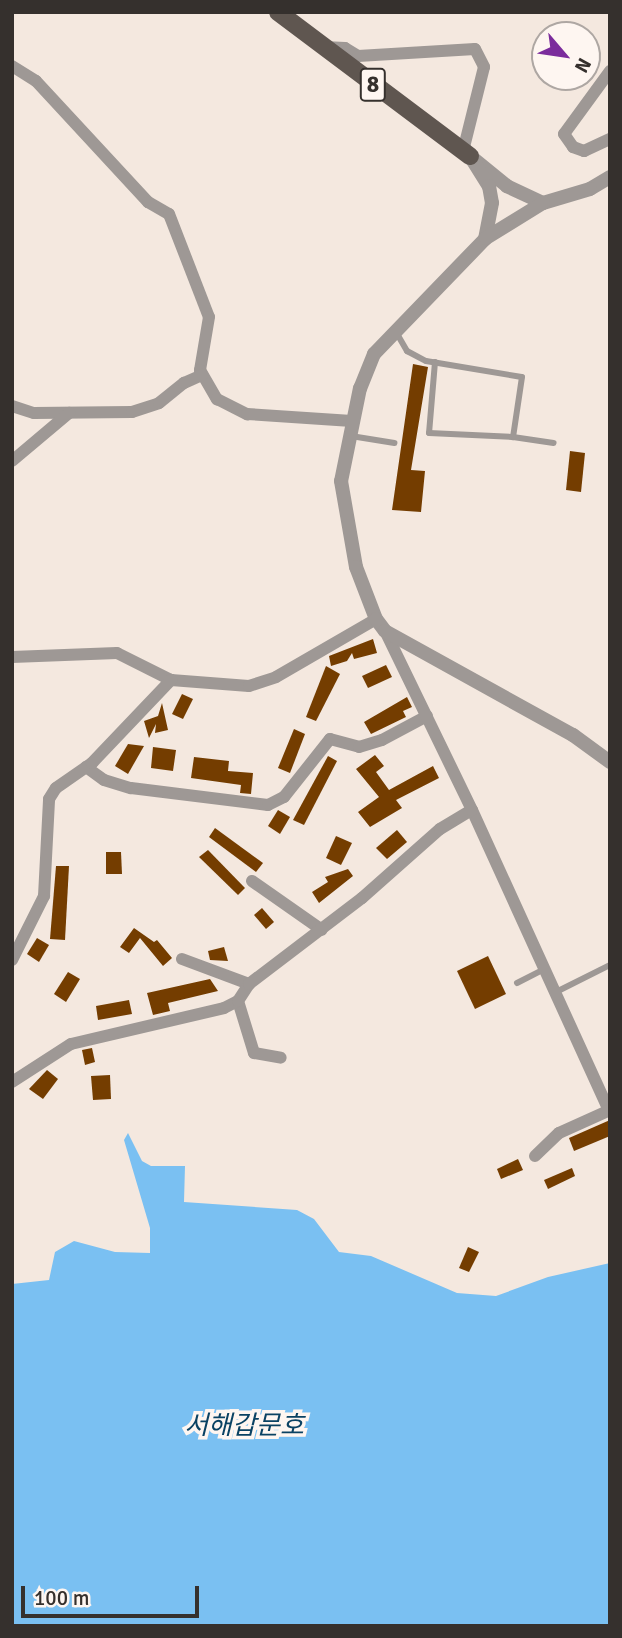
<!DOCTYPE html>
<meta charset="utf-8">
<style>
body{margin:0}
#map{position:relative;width:622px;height:1638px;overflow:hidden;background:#f4e8df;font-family:Signika,"Noto Sans KR",sans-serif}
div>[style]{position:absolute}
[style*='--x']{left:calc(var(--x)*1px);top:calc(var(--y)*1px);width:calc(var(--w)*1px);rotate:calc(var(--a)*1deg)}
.water>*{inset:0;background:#7ac0f2}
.building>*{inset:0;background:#743d00}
.service>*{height:6px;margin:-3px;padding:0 3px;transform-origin:3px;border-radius:3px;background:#9e9895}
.minor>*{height:12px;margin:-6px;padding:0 6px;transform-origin:6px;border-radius:6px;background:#9e9895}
.tertiary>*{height:14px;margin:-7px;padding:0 7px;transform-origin:7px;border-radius:7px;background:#9e9895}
.primary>*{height:18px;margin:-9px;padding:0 9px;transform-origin:9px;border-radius:9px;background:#5f5650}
span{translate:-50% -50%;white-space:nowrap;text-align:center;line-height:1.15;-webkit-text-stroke:7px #fef6f1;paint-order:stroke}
.shield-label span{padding:2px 5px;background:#fef6f1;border:2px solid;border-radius:5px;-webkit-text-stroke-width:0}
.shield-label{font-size:23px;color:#35302d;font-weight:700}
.water-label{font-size:26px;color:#0a4263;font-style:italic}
.frame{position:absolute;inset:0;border:14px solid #35302d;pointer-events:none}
.north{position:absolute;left:531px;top:21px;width:70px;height:70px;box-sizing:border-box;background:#fef6f1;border:2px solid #aea7a3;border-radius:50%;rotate:119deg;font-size:19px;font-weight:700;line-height:28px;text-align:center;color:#35302d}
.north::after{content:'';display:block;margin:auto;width:24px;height:32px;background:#7b2c9c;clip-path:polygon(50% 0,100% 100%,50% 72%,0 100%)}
.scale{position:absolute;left:21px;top:1586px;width:178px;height:32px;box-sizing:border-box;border:4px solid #35302d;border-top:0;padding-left:9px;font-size:21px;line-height:24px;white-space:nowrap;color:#35302d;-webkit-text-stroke:5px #fef6f1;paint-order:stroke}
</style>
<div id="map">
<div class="water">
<div style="clip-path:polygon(128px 1133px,142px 1161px,151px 1166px,185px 1166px,184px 1202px,297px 1210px,314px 1219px,339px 1252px,371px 1256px,457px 1293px,496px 1296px,548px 1277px,610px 1263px,610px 1626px,12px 1626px,12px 1284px,49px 1280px,55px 1252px,74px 1241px,115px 1252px,150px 1253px,150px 1228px,124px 1140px)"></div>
</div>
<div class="building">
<div style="clip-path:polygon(413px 364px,428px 367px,411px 470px,425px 471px,421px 512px,392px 510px)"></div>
<div style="clip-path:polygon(570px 451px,585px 453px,581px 492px,566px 490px)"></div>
<div style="clip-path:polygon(373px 639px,377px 653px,354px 659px,352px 653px,347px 661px,331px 666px,329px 656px)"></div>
<div style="clip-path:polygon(386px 665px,392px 677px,368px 688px,362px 676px)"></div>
<div style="clip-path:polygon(326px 666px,340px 674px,316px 721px,306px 717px)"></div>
<div style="clip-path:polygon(182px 694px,193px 699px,183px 719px,172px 714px)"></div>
<div style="clip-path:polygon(407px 697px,412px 707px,403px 711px,406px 717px,371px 734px,364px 722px)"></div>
<div style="clip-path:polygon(162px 703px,168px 730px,155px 733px,156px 724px,149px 738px,144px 721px,158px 716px)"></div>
<div style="clip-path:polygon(294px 729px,305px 734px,290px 773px,278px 768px)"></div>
<div style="clip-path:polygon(128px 744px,144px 746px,128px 774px,115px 766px)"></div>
<div style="clip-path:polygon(153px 747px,176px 750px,173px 771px,151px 768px)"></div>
<div style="clip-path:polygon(375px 755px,384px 766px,376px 772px,389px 790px,433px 766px,439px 778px,396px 800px,402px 808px,370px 827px,358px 812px,379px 797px,356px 769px)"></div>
<div style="clip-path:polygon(328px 756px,337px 761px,304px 825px,293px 820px)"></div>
<div style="clip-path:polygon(194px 757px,229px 761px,228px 771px,253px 773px,251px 794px,240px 793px,241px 785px,191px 778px)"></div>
<div style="clip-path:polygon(278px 810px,290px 817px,280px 834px,268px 826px)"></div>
<div style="clip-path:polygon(215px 828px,263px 863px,256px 872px,209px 837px)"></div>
<div style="clip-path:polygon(397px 830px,407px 842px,387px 859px,376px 848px)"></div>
<div style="clip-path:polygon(336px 836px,352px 843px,341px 865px,326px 858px)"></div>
<div style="clip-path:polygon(208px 850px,245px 888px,238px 895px,199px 857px)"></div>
<div style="clip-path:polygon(106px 852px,121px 852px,122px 874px,106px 874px)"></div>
<div style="clip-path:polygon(56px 866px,69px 866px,65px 940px,50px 939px)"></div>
<div style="clip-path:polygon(348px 869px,353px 876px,319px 903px,312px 892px,328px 882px,325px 877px)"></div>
<div style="clip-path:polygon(262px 908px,274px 922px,266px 929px,254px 915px)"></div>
<div style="clip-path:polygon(134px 928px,154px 942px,157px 940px,172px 958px,163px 966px,140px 938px,129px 953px,120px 947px)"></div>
<div style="clip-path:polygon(37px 938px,49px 945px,39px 962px,27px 954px)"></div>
<div style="clip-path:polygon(224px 947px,228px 961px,210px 960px,208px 951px)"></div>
<div style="clip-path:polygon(488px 956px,506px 994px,475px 1009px,457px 971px)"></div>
<div style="clip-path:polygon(68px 972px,80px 979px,66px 1002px,54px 994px)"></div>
<div style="clip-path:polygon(210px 979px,218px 991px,168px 1003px,170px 1011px,153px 1015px,147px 993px)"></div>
<div style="clip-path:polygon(129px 1000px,132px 1014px,98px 1020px,96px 1006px)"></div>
<div style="clip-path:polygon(92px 1048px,95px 1062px,85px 1065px,82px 1050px)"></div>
<div style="clip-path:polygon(47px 1070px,58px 1079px,43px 1099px,29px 1089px)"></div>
<div style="clip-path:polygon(110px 1075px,111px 1099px,93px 1100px,91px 1076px)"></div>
<div style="clip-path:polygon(610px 1120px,610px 1136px,574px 1151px,569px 1138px)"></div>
<div style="clip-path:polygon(518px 1159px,523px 1170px,501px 1179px,497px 1169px)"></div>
<div style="clip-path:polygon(572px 1168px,575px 1176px,548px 1189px,544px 1180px)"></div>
<div style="clip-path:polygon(468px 1247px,479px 1252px,469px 1272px,459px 1268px)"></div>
</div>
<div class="service">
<div style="--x:396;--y:332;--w:22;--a:60"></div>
<div style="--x:407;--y:351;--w:21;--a:28"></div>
<div style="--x:426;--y:361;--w:97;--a:9.5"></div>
<div style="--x:522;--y:377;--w:61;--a:98.5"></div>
<div style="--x:513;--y:437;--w:41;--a:8.3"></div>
<div style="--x:435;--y:362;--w:71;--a:94.8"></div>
<div style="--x:429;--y:433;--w:84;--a:2.7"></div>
<div style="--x:351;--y:436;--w:44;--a:9.2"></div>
<div style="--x:517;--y:983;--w:30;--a:-27"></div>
<div style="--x:556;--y:992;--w:60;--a:-26.6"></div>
</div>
<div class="minor">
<div style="--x:324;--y:47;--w:21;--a:3"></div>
<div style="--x:345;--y:48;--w:15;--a:32"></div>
<div style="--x:358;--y:56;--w:117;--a:-3.4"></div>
<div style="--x:475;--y:49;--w:20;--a:63"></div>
<div style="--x:484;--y:67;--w:87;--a:104"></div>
<div style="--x:12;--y:66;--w:28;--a:32"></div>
<div style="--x:36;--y:81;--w:165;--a:47.2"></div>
<div style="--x:148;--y:202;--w:24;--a:30"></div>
<div style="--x:169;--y:214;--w:110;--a:68.8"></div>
<div style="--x:209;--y:317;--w:54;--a:99.6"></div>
<div style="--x:200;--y:370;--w:34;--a:60"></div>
<div style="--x:217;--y:399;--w:34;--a:27"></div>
<div style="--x:247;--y:414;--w:105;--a:3.8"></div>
<div style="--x:610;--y:71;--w:78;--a:126.1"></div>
<div style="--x:564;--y:134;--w:16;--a:55"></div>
<div style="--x:573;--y:147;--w:12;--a:20"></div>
<div style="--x:584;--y:151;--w:29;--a:-25"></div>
<div style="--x:12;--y:406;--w:23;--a:18"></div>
<div style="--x:34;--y:413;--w:98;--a:-0.6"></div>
<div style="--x:132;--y:412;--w:28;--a:-18"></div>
<div style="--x:159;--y:403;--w:32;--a:-39"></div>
<div style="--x:184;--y:383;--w:20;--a:-24"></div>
<div style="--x:12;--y:461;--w:75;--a:-40.1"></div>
<div style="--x:12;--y:657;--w:105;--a:-2.2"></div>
<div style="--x:117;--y:653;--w:60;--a:26.6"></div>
<div style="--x:171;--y:680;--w:78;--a:4.4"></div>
<div style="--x:249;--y:686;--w:28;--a:-18"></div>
<div style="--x:276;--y:677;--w:116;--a:-30.1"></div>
<div style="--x:86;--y:767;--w:22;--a:36"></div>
<div style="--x:104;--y:780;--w:28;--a:17"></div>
<div style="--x:131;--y:788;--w:138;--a:7.1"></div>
<div style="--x:268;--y:805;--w:18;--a:-27"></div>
<div style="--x:284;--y:797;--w:74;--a:-51.6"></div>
<div style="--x:330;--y:739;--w:30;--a:15"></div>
<div style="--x:359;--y:747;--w:24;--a:-17"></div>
<div style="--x:382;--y:740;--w:51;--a:-28.1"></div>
<div style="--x:472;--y:810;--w:330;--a:65.5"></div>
<div style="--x:252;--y:881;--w:85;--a:35"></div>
<div style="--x:182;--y:959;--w:72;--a:20.5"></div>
<div style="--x:12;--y:960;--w:72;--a:-63.4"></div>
<div style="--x:44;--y:896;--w:97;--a:-87"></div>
<div style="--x:49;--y:799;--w:13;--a:-58"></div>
<div style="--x:56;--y:788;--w:44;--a:-34.8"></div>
<div style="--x:92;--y:763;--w:115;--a:-46.4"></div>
<div style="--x:238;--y:1001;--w:54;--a:72.9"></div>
<div style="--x:254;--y:1053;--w:27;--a:10"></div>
<div style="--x:12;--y:1082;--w:70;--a:-32.8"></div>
<div style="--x:71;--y:1044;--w:157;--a:-13.2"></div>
<div style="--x:224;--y:1008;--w:16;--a:-27"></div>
<div style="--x:238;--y:1001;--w:20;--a:-57"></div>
<div style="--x:249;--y:984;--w:142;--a:-37.3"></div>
<div style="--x:362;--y:898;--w:104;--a:-41.5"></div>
<div style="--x:440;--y:829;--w:37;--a:-31"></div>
<div style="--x:472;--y:810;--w:199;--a:-115.9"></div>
<div style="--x:535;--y:1156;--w:33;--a:-44"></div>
<div style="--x:559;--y:1133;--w:56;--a:-24.3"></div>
</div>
<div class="tertiary">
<div style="--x:610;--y:177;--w:23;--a:149"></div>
<div style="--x:590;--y:189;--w:49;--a:163.4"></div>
<div style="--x:543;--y:203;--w:40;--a:-155"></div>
<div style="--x:507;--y:186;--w:48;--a:-141"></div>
<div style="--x:470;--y:156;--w:36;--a:58"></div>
<div style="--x:489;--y:186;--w:17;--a:80"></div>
<div style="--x:492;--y:203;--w:37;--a:101"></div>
<div style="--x:485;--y:239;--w:160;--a:134"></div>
<div style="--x:374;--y:354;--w:37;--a:112"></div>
<div style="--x:360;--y:388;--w:95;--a:101.5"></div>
<div style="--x:341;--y:481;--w:87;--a:80.1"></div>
<div style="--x:356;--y:567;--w:56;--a:69"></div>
<div style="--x:376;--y:619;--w:15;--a:53"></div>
<div style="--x:385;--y:631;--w:215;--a:29"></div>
<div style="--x:573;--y:735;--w:46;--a:36.1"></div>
<div style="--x:486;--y:238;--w:67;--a:-31.6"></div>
</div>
<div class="primary">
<div style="--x:278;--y:12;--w:240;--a:36.9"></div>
</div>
<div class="shield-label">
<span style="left:373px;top:85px">8</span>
</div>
<div class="water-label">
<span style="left:244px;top:1427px">서해갑문호</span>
</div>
<div class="frame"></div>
<div class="north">N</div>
<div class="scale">100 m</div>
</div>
